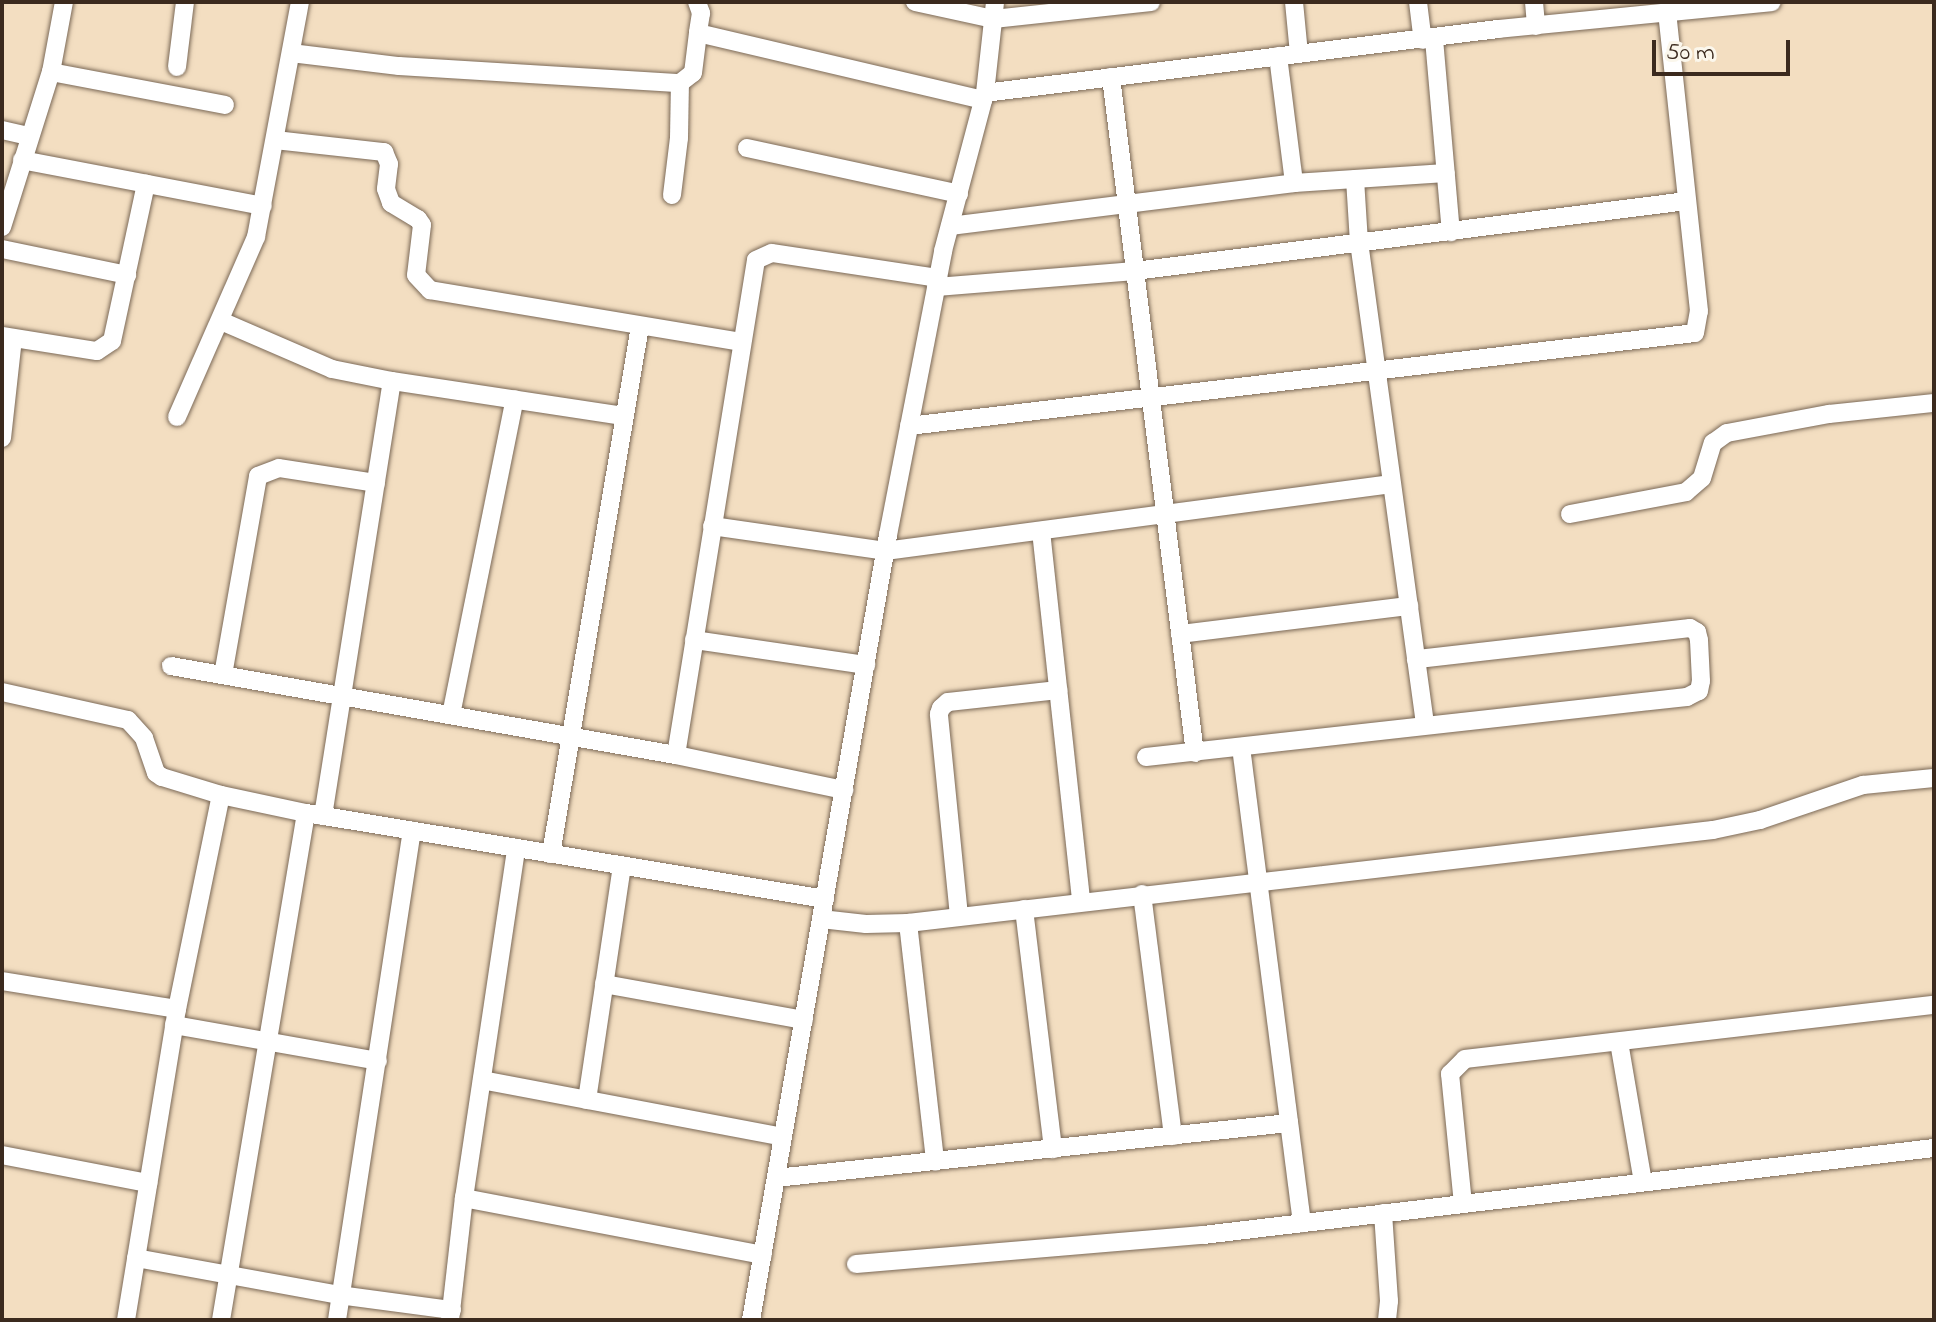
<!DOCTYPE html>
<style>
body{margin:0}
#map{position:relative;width:1936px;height:1322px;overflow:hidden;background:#f3dec1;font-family:"Indie Flower",sans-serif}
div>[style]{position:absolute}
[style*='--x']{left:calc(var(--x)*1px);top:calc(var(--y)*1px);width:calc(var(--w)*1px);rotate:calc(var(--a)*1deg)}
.roads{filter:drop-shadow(0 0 2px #7b6957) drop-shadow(0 0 2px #7b6957)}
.minor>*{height:18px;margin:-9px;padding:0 9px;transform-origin:9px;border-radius:9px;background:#fff}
span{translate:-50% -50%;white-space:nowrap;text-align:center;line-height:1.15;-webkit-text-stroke:6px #fbf7ec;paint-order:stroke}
.frame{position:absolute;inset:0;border:4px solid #3b2a1e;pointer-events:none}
.scale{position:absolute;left:1652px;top:40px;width:138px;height:36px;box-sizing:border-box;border:4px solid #3b2a1e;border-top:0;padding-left:10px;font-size:24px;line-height:28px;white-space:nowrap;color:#3b2a1e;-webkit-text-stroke:6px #fbf7ec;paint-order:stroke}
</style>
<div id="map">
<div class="roads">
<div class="minor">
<div style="--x:697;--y:2;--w:12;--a:70"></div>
<div style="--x:701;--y:13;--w:20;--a:99"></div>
<div style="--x:698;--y:33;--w:293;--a:13.2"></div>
<div style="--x:915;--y:2;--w:80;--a:12.3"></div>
<div style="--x:993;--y:19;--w:159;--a:-6.1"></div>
<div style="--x:1294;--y:2;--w:52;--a:84.5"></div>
<div style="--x:1418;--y:2;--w:38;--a:83"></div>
<div style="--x:1534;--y:2;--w:24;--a:85"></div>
<div style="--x:1434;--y:39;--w:194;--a:85"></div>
<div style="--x:291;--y:53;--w:109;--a:6.9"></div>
<div style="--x:399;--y:66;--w:282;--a:3.5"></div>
<div style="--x:680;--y:83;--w:16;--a:-38"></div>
<div style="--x:693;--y:73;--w:40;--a:-82.9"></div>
<div style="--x:1278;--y:56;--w:128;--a:82.8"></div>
<div style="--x:177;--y:67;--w:65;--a:-83"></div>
<div style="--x:51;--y:72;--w:177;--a:10.7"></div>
<div style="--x:1111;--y:77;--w:681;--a:82.92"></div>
<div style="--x:985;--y:93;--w:517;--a:-7.11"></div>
<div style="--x:1498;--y:29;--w:275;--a:-5.6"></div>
<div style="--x:2;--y:130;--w:27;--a:13"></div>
<div style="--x:275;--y:140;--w:110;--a:6.3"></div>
<div style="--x:384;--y:152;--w:13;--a:67"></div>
<div style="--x:389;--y:164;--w:25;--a:97"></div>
<div style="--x:386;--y:189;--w:15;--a:70"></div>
<div style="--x:391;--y:203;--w:31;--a:31"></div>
<div style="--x:418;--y:219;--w:7;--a:56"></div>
<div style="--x:422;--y:225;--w:50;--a:96.8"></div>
<div style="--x:416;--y:275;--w:21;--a:47"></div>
<div style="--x:430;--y:290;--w:315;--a:9.5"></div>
<div style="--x:747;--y:148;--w:217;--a:12.2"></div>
<div style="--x:22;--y:160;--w:245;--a:10.8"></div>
<div style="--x:1355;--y:179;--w:63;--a:86.4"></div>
<div style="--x:1359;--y:242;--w:486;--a:82.2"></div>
<div style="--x:672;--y:195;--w:57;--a:-83"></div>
<div style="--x:679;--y:138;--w:55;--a:-89"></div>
<div style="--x:950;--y:226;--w:347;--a:-7.1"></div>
<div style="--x:1294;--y:183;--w:152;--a:-3.8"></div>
<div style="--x:2;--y:227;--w:163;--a:-72.5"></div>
<div style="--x:51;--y:72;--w:71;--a:-79.5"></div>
<div style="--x:2;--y:249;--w:128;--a:11.7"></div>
<div style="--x:936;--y:287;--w:200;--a:-4.6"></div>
<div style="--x:1135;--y:271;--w:556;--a:-7.23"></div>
<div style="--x:221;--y:321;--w:121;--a:23.4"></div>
<div style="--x:332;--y:369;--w:61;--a:11.3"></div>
<div style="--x:392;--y:381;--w:235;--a:8.6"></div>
<div style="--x:2;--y:336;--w:96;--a:9"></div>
<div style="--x:97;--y:351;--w:18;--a:-34"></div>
<div style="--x:112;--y:341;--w:161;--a:-77.8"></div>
<div style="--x:177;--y:417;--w:197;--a:-66.3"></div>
<div style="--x:256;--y:237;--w:239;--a:-79.4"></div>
<div style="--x:909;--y:426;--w:791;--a:-6.75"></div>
<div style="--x:1695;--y:333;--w:22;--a:-80"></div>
<div style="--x:1699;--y:311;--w:301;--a:-96.1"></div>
<div style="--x:2;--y:438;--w:100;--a:-83.7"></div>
<div style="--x:1570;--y:514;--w:118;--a:-10.7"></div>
<div style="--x:1686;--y:492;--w:21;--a:-41"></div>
<div style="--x:1702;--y:478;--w:37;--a:-73"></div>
<div style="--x:1713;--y:443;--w:17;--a:-36"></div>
<div style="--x:1727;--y:433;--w:104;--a:-10.6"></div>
<div style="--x:1829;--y:414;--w:106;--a:-6"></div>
<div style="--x:712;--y:526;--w:175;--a:8.2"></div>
<div style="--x:885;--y:551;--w:511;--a:-7.53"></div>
<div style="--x:1041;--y:531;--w:373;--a:83.8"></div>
<div style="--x:1180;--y:634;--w:231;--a:-7"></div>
<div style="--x:694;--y:640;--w:174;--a:8.3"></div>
<div style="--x:171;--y:666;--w:513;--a:10"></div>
<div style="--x:676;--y:755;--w:172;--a:11.8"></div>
<div style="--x:223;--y:675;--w:202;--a:-80"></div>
<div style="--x:258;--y:476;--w:22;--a:-21"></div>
<div style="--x:279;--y:468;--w:98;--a:8.8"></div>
<div style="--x:2;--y:692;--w:129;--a:12.5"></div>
<div style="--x:128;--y:720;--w:24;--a:48"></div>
<div style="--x:144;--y:738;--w:37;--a:71"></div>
<div style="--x:156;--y:773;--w:7;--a:34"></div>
<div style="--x:162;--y:777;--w:62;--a:17"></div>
<div style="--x:221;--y:795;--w:87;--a:12"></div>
<div style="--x:306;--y:813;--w:526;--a:9.41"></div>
<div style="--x:451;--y:715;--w:322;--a:-78.6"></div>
<div style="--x:1241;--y:747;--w:480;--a:82.7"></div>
<div style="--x:676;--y:755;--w:501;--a:-80.82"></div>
<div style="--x:756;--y:260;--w:17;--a:-24"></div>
<div style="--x:772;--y:253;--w:168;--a:8.6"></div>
<div style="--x:1146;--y:757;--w:544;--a:-6.33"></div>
<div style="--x:1687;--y:697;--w:13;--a:-27"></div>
<div style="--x:1699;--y:691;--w:10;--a:-79"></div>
<div style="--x:1701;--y:681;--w:41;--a:-92.8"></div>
<div style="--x:1699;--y:640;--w:8;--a:-104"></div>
<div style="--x:1697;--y:632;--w:8;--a:-150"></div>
<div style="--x:1690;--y:628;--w:276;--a:173.5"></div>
<div style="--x:323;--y:816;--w:440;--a:-81"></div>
<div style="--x:551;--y:854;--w:535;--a:-80.43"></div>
<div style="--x:1142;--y:894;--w:244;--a:82.7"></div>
<div style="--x:1024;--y:909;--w:242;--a:83.1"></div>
<div style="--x:959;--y:916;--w:203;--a:-95.7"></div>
<div style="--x:939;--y:714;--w:6;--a:-72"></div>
<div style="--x:941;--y:708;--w:9;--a:-41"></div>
<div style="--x:948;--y:702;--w:111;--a:-6.2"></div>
<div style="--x:821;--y:919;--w:45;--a:6.3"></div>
<div style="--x:866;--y:924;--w:42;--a:-1.4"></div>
<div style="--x:908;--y:923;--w:810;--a:-6.59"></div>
<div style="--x:1713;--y:830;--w:48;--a:-12"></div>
<div style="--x:1760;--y:820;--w:109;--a:-18.8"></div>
<div style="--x:1863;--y:785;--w:71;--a:-5.6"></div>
<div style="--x:908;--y:923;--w:240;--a:83.5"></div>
<div style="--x:2;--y:981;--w:177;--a:9.1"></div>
<div style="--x:604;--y:984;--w:203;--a:10.2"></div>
<div style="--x:174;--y:1025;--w:207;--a:10"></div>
<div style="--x:1619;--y:1042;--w:142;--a:80.3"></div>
<div style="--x:482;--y:1080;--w:306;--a:10.7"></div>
<div style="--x:587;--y:1100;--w:237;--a:-81.5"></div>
<div style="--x:2;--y:1155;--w:149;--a:10.9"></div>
<div style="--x:776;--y:1178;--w:516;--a:-6.12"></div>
<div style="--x:464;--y:1198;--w:304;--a:10.8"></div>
<div style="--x:1463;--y:1204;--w:131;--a:-95.7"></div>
<div style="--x:1450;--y:1074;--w:21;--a:-45"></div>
<div style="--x:1465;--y:1059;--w:472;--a:-6.6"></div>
<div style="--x:1383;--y:1213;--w:88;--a:86.1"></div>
<div style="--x:1389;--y:1301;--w:19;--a:96"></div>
<div style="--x:136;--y:1258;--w:206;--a:10.3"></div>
<div style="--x:339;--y:1295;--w:114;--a:7.6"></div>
<div style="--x:856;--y:1264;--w:348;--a:-4.8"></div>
<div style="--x:1203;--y:1235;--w:736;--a:-6.79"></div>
<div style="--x:126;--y:1320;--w:315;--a:-80.7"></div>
<div style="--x:177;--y:1009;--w:218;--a:-78.4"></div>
<div style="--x:221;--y:1320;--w:514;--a:-80.48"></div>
<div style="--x:337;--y:1320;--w:495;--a:-81.3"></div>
<div style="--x:450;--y:1320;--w:123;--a:-83.5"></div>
<div style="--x:464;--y:1198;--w:354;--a:-81.5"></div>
<div style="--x:751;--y:1320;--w:797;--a:-80.1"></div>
<div style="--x:888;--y:535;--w:289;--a:-79"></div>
<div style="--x:943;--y:251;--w:163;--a:-75.1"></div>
<div style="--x:985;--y:93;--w:92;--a:-83.7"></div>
</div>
</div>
<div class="frame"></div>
<div class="scale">50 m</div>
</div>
